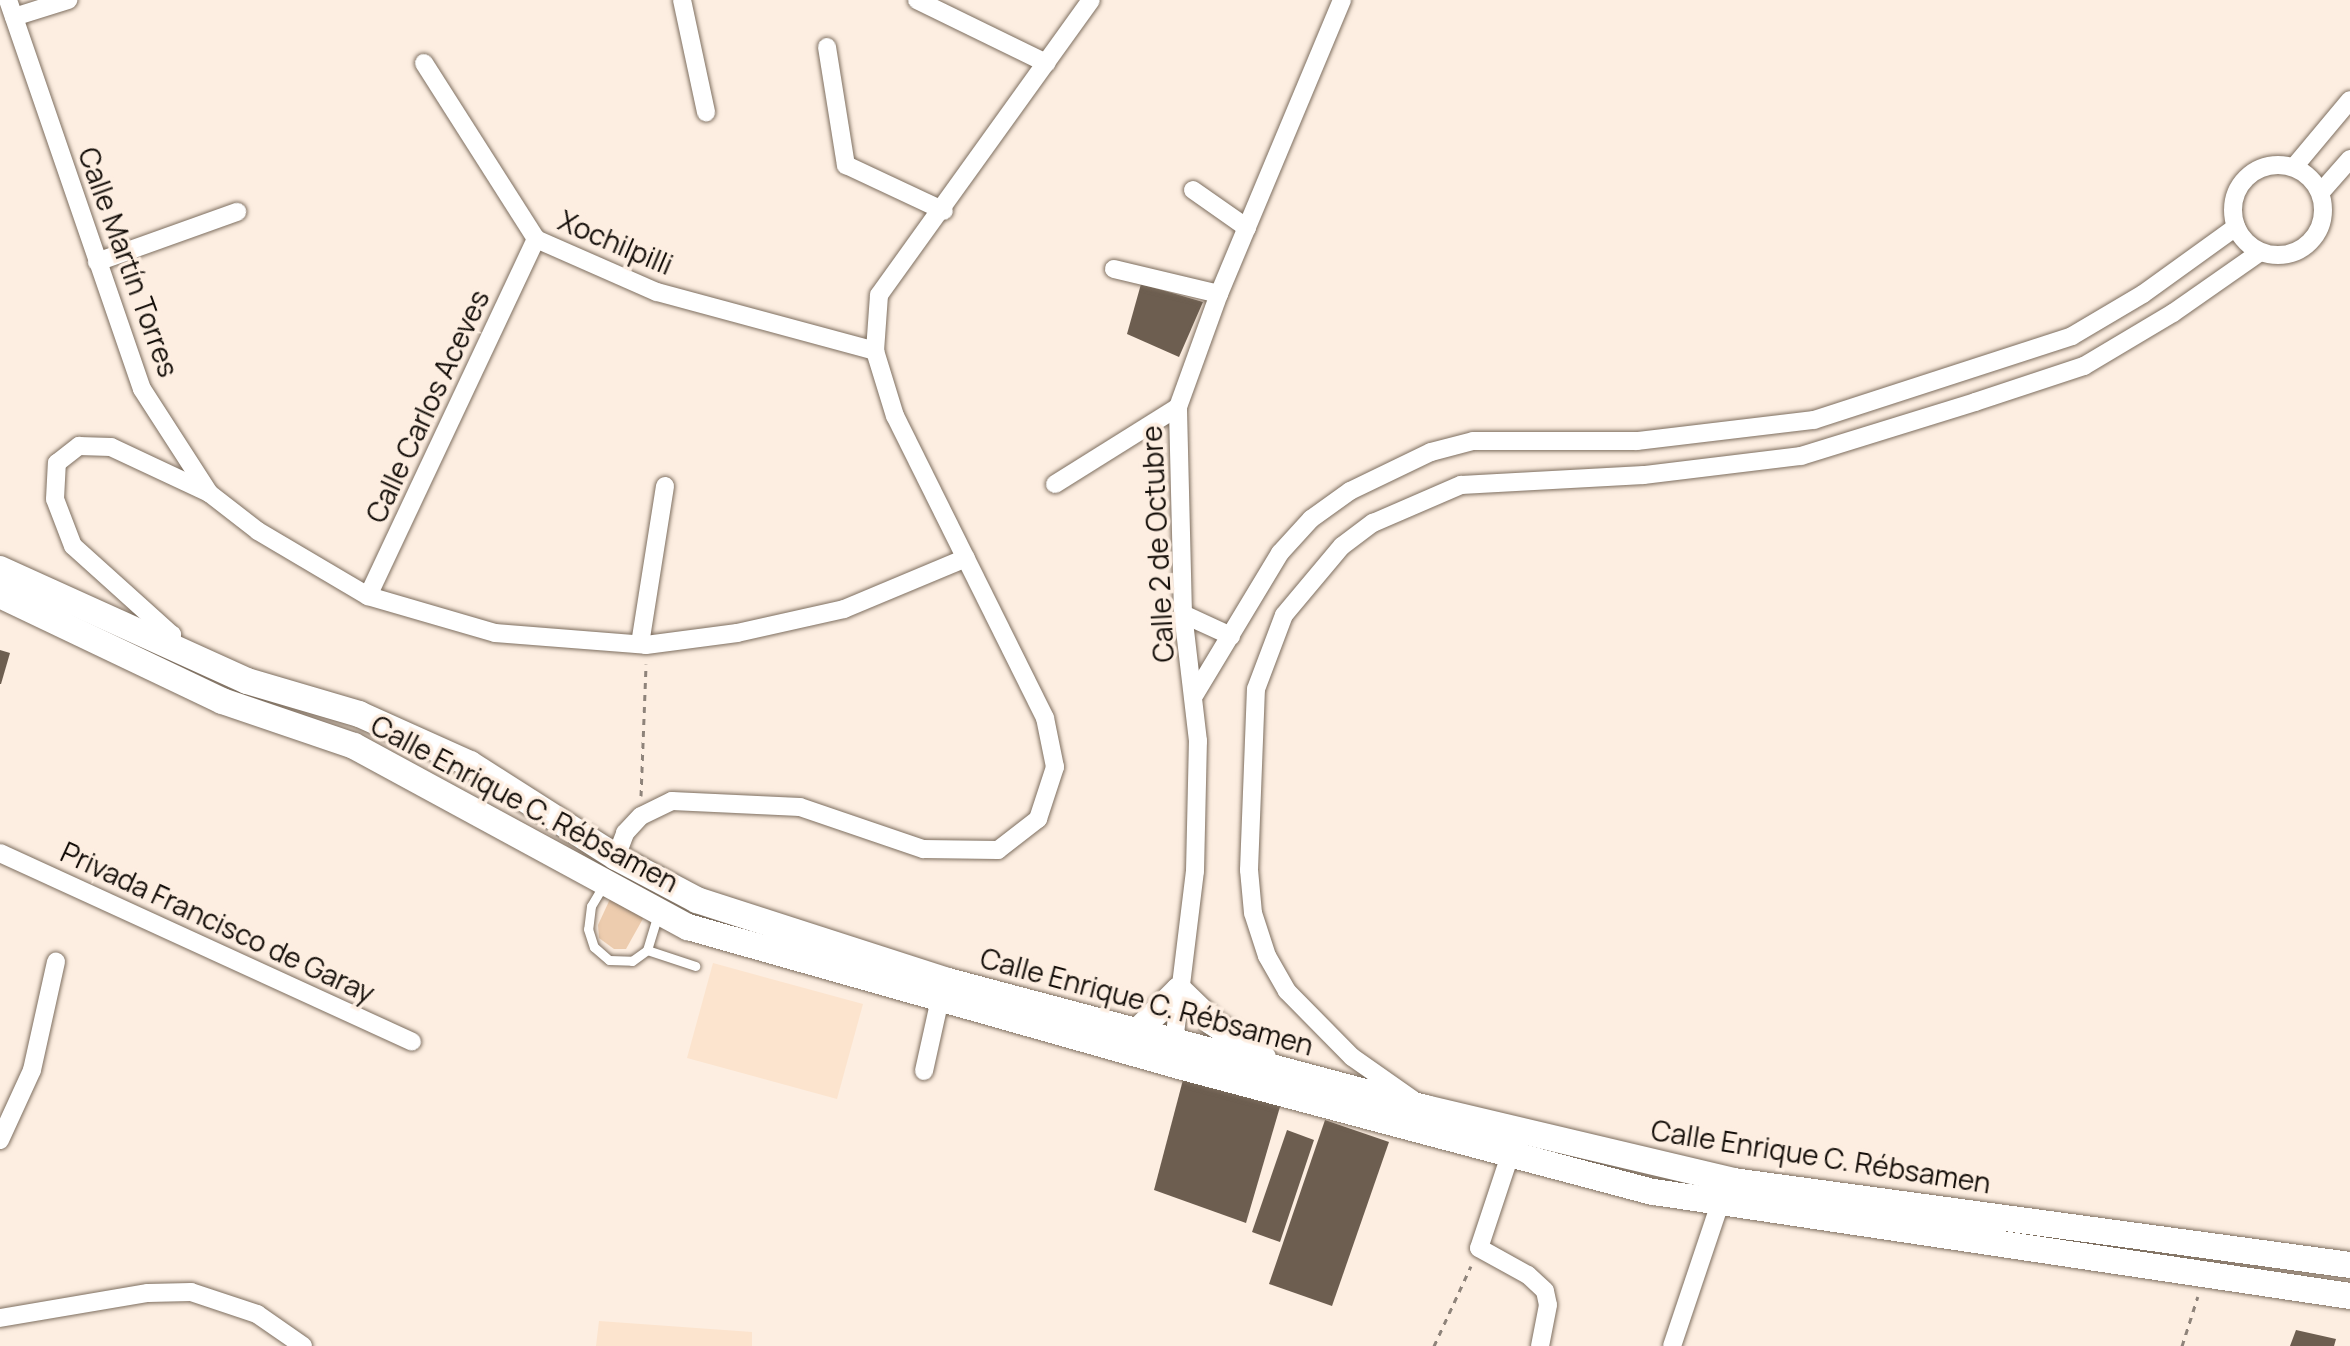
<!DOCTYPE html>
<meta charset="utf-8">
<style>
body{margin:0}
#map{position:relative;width:2350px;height:1346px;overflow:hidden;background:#fdeee1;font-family:Manrope,sans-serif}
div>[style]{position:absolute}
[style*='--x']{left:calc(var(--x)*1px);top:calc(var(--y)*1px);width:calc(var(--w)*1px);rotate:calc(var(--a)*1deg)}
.built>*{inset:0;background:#fce4ce}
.green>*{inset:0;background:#edccae}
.building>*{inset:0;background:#6d5e50}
.path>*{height:3px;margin-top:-1.5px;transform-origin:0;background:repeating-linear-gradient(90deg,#8e837a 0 6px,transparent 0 12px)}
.roads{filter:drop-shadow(0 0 2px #7d6e5f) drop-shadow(0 0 2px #7d6e5f)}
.service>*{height:9px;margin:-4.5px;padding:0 4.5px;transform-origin:4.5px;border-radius:4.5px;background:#fff}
.minor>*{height:18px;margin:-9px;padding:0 9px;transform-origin:9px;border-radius:9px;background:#fff}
.minor>.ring{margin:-9px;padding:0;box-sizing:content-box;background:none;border:18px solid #fff;border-radius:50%}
.secondary>*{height:26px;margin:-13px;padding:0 13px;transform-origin:13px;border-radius:13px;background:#fff}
span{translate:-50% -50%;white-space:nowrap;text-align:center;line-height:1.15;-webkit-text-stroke:7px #fdeee1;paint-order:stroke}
.street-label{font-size:28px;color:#140e09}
</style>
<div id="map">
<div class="built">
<div style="clip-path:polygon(713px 963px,863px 1004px,837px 1099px,687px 1058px)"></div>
<div style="clip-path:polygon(599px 1321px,752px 1332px,752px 1346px,596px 1346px)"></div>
</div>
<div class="green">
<div style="clip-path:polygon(610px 899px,645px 915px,626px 949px,614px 949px,599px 938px,598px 925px)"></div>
</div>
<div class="building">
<div style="clip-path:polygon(1141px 284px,1203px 302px,1179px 357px,1127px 334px)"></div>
<div style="clip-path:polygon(0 650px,10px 653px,1px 684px,0 684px)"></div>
<div style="clip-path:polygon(1184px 1076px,1282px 1100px,1246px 1223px,1154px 1190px)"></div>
<div style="clip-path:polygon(1325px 1120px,1389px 1142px,1332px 1306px,1269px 1284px)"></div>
<div style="clip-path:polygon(1287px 1130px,1314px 1140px,1280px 1242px,1252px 1232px)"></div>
<div style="clip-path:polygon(2296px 1330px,2336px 1339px,2334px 1346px,2290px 1346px)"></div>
</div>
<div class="path">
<div style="--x:641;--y:796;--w:132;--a:-87.8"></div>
<div style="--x:1434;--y:1346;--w:88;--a:-65.2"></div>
<div style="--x:2182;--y:1346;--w:52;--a:-72.3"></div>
</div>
<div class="roads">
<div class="service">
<div style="--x:603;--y:886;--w:23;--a:121"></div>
<div style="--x:591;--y:906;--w:23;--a:97"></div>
<div style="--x:588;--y:929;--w:19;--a:72"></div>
<div style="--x:594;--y:947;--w:20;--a:41"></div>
<div style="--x:609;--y:960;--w:23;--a:2"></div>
<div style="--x:632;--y:961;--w:19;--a:-36"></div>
<div style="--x:647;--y:950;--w:38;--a:-73"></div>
<div style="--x:647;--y:950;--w:51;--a:18.4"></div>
</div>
<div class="minor">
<div style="--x:8;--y:0;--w:411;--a:71"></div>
<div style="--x:142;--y:389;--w:124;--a:57.2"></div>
<div style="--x:209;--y:493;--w:62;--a:37.8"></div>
<div style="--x:258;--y:531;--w:128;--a:30.6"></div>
<div style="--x:368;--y:596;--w:132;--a:16.2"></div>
<div style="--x:495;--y:633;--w:151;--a:4.5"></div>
<div style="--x:646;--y:645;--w:92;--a:-7.5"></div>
<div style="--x:737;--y:633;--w:110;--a:-12.6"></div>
<div style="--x:844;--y:609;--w:132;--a:-22.7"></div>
<div style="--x:682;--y:0;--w:115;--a:77.9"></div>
<div style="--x:917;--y:0;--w:144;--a:26"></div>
<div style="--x:14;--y:17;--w:57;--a:-17.5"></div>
<div style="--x:827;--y:47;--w:120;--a:80.9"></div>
<div style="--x:846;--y:165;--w:108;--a:25.1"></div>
<div style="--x:424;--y:63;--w:209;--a:57.5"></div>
<div style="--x:536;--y:239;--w:132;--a:23.7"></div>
<div style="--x:657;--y:292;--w:226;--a:15.1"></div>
<div class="ring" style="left:2233px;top:165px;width:72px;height:72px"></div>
<div style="--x:2294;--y:167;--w:87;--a:-50.1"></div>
<div style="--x:1193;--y:190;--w:66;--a:35.1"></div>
<div style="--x:2321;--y:192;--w:44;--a:-48.7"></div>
<div style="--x:97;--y:262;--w:149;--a:-19.7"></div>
<div style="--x:1114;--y:269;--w:108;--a:13.4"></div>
<div style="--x:1055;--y:484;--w:145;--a:-32"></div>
<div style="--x:368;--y:596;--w:395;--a:-64.8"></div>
<div style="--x:1183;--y:614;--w:53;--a:24.6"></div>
<div style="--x:169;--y:643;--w:9;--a:-69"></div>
<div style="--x:172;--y:635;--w:133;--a:-138"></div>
<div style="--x:73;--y:546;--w:50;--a:-111"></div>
<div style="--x:55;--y:499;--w:36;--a:-87"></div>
<div style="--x:57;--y:463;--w:28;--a:-38"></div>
<div style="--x:79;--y:446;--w:32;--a:2"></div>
<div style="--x:111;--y:447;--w:108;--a:25.1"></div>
<div style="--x:640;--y:644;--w:160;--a:-81"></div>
<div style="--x:1195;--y:694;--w:165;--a:-58.9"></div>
<div style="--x:1280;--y:553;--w:46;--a:-47.6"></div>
<div style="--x:1311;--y:519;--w:48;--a:-35.7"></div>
<div style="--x:1350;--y:491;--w:90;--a:-25.7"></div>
<div style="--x:1431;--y:452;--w:43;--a:-14.7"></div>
<div style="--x:1473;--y:441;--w:164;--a:0"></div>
<div style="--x:1637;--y:441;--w:178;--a:-6.8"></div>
<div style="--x:1814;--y:420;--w:271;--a:-18"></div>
<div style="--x:2072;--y:336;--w:82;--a:-30.6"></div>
<div style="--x:2143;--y:294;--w:115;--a:-35.8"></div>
<div style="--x:0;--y:853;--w:453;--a:24.6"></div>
<div style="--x:616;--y:857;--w:26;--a:-69"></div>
<div style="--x:625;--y:833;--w:23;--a:-47"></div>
<div style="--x:641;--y:816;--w:34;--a:-26"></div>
<div style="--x:672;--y:801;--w:128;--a:2.7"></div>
<div style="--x:800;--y:807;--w:130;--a:18.9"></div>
<div style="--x:923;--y:849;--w:75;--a:0.8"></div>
<div style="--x:998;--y:850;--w:51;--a:-37.8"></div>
<div style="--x:1038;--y:819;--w:55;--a:-71.9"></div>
<div style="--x:1055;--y:767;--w:50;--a:-101.5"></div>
<div style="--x:1045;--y:718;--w:337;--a:-116.4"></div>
<div style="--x:895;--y:416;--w:68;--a:-107.1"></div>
<div style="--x:875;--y:351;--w:56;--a:-85.9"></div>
<div style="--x:879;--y:295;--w:363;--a:-54.3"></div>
<div style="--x:1173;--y:1050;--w:180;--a:-83"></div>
<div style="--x:1195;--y:871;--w:130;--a:-88.7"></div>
<div style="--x:1198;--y:741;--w:128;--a:-96.7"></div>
<div style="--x:1183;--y:614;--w:207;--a:-91.4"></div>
<div style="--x:1178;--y:407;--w:120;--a:-70.1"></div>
<div style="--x:1219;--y:294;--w:319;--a:-67.3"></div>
<div style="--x:924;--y:1071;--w:74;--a:-77.5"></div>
<div style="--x:1412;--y:1099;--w:73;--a:-145"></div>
<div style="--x:1352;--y:1057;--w:93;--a:-134.6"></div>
<div style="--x:1287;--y:991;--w:40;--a:-119.7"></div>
<div style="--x:1267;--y:956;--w:45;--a:-108"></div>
<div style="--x:1253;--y:913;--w:43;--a:-95.3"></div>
<div style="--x:1249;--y:870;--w:181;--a:-87.8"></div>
<div style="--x:1256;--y:689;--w:79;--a:-69.3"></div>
<div style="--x:1284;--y:615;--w:90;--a:-50"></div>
<div style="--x:1342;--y:546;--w:39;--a:-37"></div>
<div style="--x:1373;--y:523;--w:96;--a:-23.4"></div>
<div style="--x:1461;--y:485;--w:183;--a:-3.1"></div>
<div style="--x:1644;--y:475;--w:158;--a:-6.9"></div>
<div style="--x:1801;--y:456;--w:182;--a:-17.2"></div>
<div style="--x:1975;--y:402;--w:115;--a:-18.3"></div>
<div style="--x:2084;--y:366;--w:104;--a:-30.8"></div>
<div style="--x:2173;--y:313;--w:106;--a:-35"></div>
<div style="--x:0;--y:1140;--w:77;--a:-65.4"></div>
<div style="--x:32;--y:1070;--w:111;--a:-77.5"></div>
<div style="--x:1510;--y:1155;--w:98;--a:108.4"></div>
<div style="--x:1479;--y:1248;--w:56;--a:28.9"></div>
<div style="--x:1528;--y:1275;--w:23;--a:43"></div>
<div style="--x:1545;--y:1291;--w:14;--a:78"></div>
<div style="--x:1548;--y:1305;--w:42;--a:101"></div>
<div style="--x:0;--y:1318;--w:150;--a:-9.6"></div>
<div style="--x:148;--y:1293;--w:43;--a:-1.3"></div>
<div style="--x:191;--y:1292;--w:70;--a:18.4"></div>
<div style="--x:257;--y:1314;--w:56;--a:34.8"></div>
<div style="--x:1672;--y:1346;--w:151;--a:-71.4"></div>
</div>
<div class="secondary">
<div style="--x:0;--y:569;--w:271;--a:24.4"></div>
<div style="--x:247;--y:681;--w:117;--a:16.4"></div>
<div style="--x:359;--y:714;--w:122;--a:24.2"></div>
<div style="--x:470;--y:764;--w:173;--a:32.5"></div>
<div style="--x:616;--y:857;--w:92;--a:28"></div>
<div style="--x:697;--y:900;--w:264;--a:17.9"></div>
<div style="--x:948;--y:981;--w:494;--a:14.9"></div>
<div style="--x:1425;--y:1108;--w:317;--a:13.3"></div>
<div style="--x:1733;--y:1181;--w:623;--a:7.75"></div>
<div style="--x:0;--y:595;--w:246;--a:25.5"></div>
<div style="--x:222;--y:701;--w:139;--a:18.8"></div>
<div style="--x:354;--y:746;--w:380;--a:28.5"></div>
<div style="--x:688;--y:927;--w:510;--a:15.81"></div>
<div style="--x:1179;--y:1066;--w:491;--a:14.9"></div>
<div style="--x:1654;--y:1192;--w:704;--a:8.5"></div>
<div style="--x:1137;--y:1032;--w:59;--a:-45"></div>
<div style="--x:1179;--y:990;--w:45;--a:44.1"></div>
<div style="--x:1211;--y:1021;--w:64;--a:35.4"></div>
</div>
</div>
<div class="street-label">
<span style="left:616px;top:242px;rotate:23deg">Xochilpilli</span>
<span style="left:129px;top:262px;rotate:70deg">Calle Martín Torres</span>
<span style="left:427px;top:406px;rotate:-65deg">Calle Carlos Aceves</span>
<span style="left:1157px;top:544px;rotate:-93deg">Calle 2 de Octubre</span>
<span style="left:525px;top:803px;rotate:28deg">Calle Enrique C. Rébsamen</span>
<span style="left:218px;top:922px;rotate:25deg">Privada Francisco de Garay</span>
<span style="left:1147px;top:1001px;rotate:15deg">Calle Enrique C. Rébsamen</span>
<span style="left:1821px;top:1156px;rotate:9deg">Calle Enrique C. Rébsamen</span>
</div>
</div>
